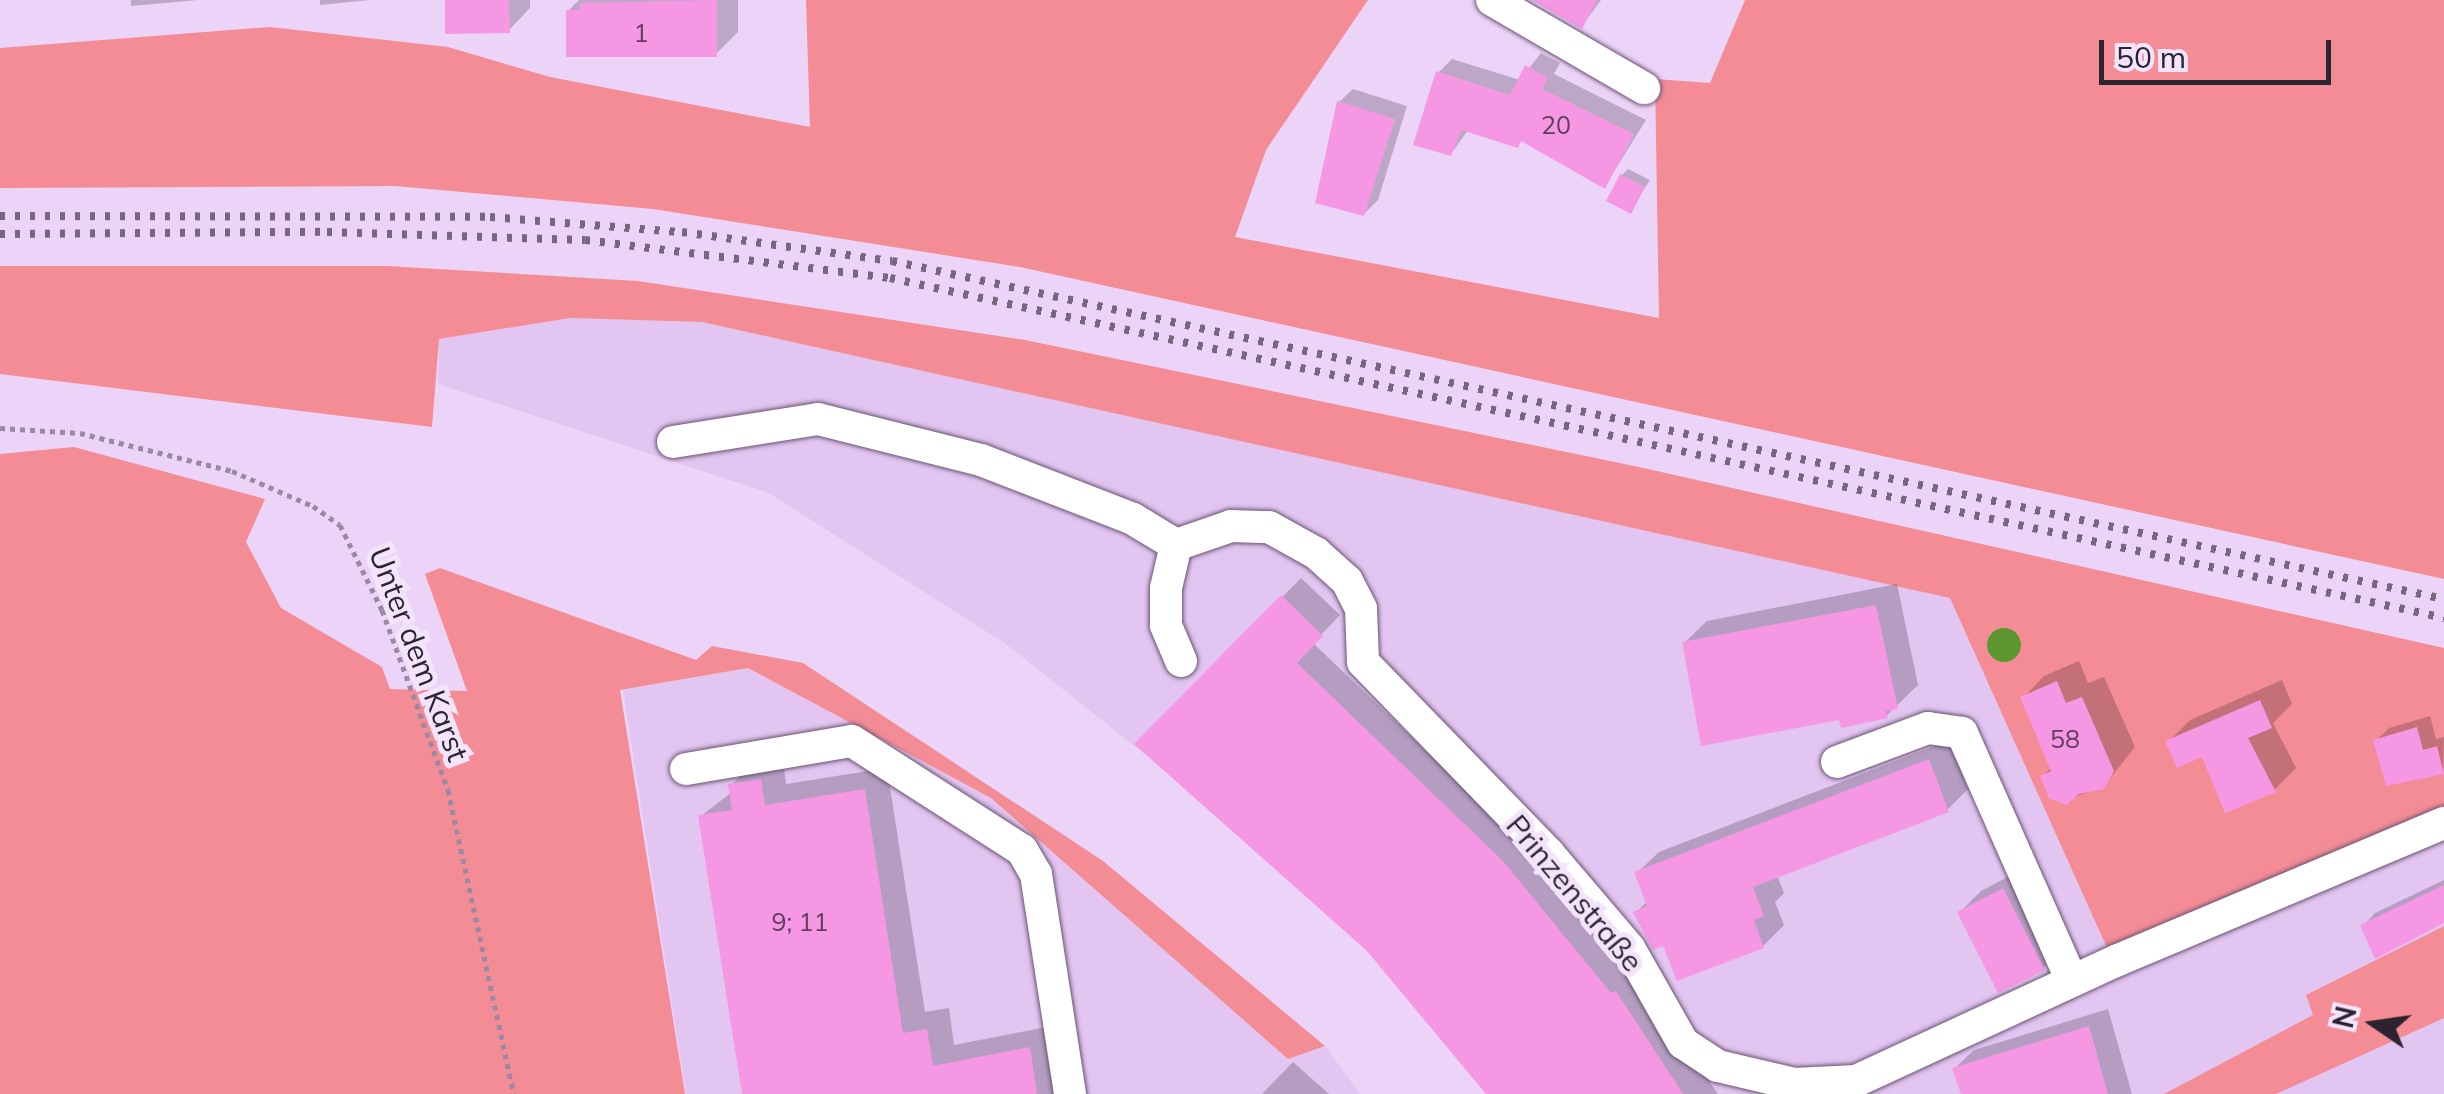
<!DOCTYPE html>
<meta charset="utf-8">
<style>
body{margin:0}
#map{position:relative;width:2444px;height:1094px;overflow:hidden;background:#ecd3f8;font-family:Mulish,sans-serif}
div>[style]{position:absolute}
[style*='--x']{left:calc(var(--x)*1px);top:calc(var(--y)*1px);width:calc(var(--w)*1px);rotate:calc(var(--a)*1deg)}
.built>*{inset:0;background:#e2c5f0}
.green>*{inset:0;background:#f48c96}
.water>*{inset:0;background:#5b962f}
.round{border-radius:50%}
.shadow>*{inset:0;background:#0003}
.building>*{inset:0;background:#f697e4}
.path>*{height:5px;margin-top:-2.5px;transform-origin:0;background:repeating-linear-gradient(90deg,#9b89a4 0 5px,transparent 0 10px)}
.roads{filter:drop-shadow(0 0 2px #6a5474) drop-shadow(0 0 2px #6a5474)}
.minor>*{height:32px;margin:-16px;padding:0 16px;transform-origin:16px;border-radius:16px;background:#fff}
.rail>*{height:8px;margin-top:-4px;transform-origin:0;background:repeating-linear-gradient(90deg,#77677e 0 5px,transparent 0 15px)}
span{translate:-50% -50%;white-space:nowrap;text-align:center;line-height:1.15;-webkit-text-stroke:10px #f3e4fb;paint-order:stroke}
.number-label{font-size:25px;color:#5e405e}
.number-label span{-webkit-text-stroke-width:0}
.street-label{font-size:30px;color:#2c2331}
.north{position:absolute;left:2324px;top:974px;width:100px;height:100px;-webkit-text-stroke:8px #f3e4fb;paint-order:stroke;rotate:283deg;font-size:28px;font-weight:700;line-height:40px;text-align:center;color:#2c2331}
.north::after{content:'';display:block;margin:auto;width:35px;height:45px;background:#2c2331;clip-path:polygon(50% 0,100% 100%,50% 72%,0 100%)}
.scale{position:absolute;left:2099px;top:40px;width:232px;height:45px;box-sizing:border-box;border:5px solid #2c2331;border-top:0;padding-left:12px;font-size:30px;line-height:35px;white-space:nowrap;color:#2c2331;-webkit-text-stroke:8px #f3e4fb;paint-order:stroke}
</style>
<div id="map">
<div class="built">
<div style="clip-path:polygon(570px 318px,702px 322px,2444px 705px,2444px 1094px,1496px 1094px,1379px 960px,1263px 848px,1006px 644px,769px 493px,438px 384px,439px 339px)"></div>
<div style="clip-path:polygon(748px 668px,991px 798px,1288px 1059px,1325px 1046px,1360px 1094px,686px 1094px,623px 690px)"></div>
</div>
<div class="green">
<div style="clip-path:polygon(806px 0,1368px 0,1266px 150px,1235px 237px,1659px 318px,1655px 79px,1710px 83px,1745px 0,2444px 0,2444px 579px,1020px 267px,653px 209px,395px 186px,0 188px,0 48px,270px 27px,448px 47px,550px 77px,810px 127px)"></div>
<div style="clip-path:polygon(0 266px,387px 266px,638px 281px,1025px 340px,1639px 467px,2444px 648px,2444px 817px,2112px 959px,1950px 598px,702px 322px,570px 318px,439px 339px,432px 427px,0 374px)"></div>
<div style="clip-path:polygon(74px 447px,265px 499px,246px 542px,281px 608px,382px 667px,390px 689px,467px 691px,425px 574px,440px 568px,696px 660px,712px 646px,803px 663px,1103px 861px,1325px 1046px,1288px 1059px,991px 798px,748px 668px,620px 690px,685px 1094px,0 1094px,0 454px)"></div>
<div style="clip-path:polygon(2444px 926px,2444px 1018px,2276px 1094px,2164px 1094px,2313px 1015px,2306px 995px)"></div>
</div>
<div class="water">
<div class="round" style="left:1987px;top:628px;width:34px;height:34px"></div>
</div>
<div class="shadow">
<div style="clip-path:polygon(131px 0,198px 0,131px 6px)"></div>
<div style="clip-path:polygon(320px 0,370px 0,320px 5px)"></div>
<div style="clip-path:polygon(448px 0,530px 0,530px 8px,509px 30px)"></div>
<div style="clip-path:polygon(579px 0,738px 0,738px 32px,716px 54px,568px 11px)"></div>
<div style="clip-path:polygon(1537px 0,1601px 0,1582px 26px)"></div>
<div style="clip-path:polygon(1541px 53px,1560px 63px,1554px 74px,1646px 120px,1605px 186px,1523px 140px,1517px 145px,1468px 130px,1451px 154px,1438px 73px,1452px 59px,1520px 80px)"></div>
<div style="clip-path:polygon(1353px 89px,1407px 106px,1378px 200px,1364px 214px,1339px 102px)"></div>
<div style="clip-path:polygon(1628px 169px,1650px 180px,1630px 211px,1622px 175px)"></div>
<div style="clip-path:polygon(1301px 578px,1340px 615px,1313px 643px,1522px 843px,1636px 974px,1718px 1094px,1490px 1094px,1369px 950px,1138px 744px)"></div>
<div style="clip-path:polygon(1897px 584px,1918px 685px,1886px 716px,1685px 642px,1707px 621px)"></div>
<div style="clip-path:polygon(2079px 661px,2088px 683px,2104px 677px,2135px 747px,2103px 787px,2060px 802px,2043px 776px,2052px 767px,2023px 698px,2044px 676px)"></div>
<div style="clip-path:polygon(2282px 680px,2292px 704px,2273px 723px,2296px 768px,2274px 790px,2168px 742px,2190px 720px)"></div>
<div style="clip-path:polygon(2430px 716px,2436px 739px,2444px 737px,2443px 771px,2376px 741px,2389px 728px)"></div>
<div style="clip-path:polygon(1950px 740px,1968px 789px,1947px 810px,1777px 875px,1784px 893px,1775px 902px,1784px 925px,1763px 946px,1664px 943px,1636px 912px,1648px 901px,1637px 873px,1659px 852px)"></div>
<div style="clip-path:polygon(783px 758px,786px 784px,887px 768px,925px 1012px,949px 1008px,954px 1045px,1052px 1026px,1062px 1094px,745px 1094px,701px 816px,732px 792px,731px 785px,753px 763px)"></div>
<div style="clip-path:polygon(2025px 868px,2065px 946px,2043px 968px,1960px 912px,1981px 891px)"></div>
<div style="clip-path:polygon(2444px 880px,2444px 921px,2363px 926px,2375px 913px)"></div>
<div style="clip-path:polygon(2108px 1009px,2132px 1094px,1963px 1094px,1955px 1068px,1974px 1050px)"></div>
<div style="clip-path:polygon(1293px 1062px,1329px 1094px,1262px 1094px)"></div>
</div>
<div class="building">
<div style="clip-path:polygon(445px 0,509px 0,510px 33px,445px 34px)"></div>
<div style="clip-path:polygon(717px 0,717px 57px,566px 57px,566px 10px,580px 10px,580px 3px)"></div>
<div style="clip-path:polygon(1532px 0,1597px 0,1582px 29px)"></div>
<div style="clip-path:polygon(1525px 65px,1548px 78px,1542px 89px,1634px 134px,1605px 189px,1521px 141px,1518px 148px,1461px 130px,1451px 156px,1413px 145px,1436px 71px,1510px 95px)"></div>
<div style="clip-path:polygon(1337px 101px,1395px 119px,1364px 216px,1315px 203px)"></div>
<div style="clip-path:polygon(1620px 174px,1645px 187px,1631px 214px,1606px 201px)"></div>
<div style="clip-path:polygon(1281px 595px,1323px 636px,1297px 663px,1503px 861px,1611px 993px,1616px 991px,1683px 1094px,1486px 1094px,1367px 951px,1134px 744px)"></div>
<div style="clip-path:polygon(1876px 605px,1898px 709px,1886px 711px,1888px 718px,1841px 728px,1839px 720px,1701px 746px,1682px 642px)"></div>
<div style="clip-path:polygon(2057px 681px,2066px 703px,2082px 697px,2114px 771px,2104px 789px,2079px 794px,2066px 805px,2049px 798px,2040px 776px,2051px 771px,2020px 697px)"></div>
<div style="clip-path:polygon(2260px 700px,2272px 728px,2248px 738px,2276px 792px,2225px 813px,2202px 757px,2177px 768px,2165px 741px)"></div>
<div style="clip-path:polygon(2417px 727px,2423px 750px,2437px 746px,2444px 774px,2386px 786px,2373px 740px)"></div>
<div style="clip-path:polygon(1929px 759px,1949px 812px,1753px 887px,1764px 916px,1754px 920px,1764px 948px,1677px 981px,1663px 946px,1653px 950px,1633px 912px,1647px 906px,1634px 872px)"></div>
<div style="clip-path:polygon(761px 779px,765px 805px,865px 789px,903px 1033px,927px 1029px,933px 1066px,1030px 1047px,1037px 1094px,742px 1094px,698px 815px,732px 810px,728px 784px)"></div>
<div style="clip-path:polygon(2444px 885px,2444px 923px,2375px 959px,2360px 925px)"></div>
<div style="clip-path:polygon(2003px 888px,2045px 970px,1998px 993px,1957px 912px)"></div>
<div style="clip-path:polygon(2089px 1026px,2108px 1094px,1961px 1094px,1952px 1068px)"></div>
</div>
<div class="path">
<div style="--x:0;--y:428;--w:80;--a:3.6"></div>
<div style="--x:80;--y:433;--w:157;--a:14"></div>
<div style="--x:232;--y:471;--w:88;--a:23.4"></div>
<div style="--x:313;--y:506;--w:33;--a:35"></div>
<div style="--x:340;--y:525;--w:95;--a:63.7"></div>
<div style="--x:382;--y:610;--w:192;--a:69.9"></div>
<div style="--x:448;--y:790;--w:311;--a:77.8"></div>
</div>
<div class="roads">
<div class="minor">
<div style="--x:1492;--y:0;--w:176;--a:30.1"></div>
<div style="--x:673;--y:442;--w:147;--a:-9"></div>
<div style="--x:818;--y:419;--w:168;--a:14.1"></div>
<div style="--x:981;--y:460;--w:163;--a:21.2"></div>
<div style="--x:1133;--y:519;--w:50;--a:31.2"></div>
<div style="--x:1181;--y:661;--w:39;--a:-113"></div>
<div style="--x:1166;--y:625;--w:37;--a:-90"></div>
<div style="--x:1166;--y:588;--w:44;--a:-76.9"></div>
<div style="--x:1176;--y:545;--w:58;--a:-19.1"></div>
<div style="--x:1231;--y:526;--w:38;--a:2"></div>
<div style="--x:1269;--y:527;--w:54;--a:29"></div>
<div style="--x:1316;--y:553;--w:42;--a:42.1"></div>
<div style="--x:1347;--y:581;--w:31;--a:63"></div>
<div style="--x:1361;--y:609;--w:53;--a:87.8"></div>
<div style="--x:1363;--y:662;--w:267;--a:45.9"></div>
<div style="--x:1549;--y:854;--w:123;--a:49.6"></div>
<div style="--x:1629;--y:948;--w:109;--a:60.4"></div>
<div style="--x:1683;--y:1043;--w:42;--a:33.3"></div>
<div style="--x:1718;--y:1066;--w:78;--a:13.3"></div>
<div style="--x:1794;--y:1084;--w:62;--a:-2.8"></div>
<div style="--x:1856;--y:1081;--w:289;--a:-24.8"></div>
<div style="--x:2118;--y:960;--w:354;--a:-22.8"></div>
<div style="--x:1837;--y:762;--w:97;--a:-20.5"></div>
<div style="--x:1928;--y:728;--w:34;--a:8"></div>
<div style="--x:1962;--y:733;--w:271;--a:66.1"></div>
<div style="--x:686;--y:769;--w:168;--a:-9.6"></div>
<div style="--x:852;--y:741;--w:202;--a:32.7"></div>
<div style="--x:1022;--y:850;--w:28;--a:60"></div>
<div style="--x:1036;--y:874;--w:223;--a:81.2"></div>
</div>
</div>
<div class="rail">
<div style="--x:0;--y:216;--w:490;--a:0.1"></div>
<div style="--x:490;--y:217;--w:193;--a:4.5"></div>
<div style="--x:682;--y:232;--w:212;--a:7.9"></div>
<div style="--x:892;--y:261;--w:1588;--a:12.29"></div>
<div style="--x:0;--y:234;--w:327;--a:-0.4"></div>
<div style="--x:327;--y:232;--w:258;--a:1.8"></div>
<div style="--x:585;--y:240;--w:307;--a:7.1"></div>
<div style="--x:890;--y:278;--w:1591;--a:12.34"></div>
</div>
<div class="number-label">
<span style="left:641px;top:33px">1</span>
<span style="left:1556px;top:125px">20</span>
<span style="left:2065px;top:739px">58</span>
<span style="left:800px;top:922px">9; 11</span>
</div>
<div class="street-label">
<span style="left:419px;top:654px;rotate:69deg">Unter dem Karst</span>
<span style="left:1575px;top:893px;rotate:50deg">Prinzenstraße</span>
</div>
<div class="north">N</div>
<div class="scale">50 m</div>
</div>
